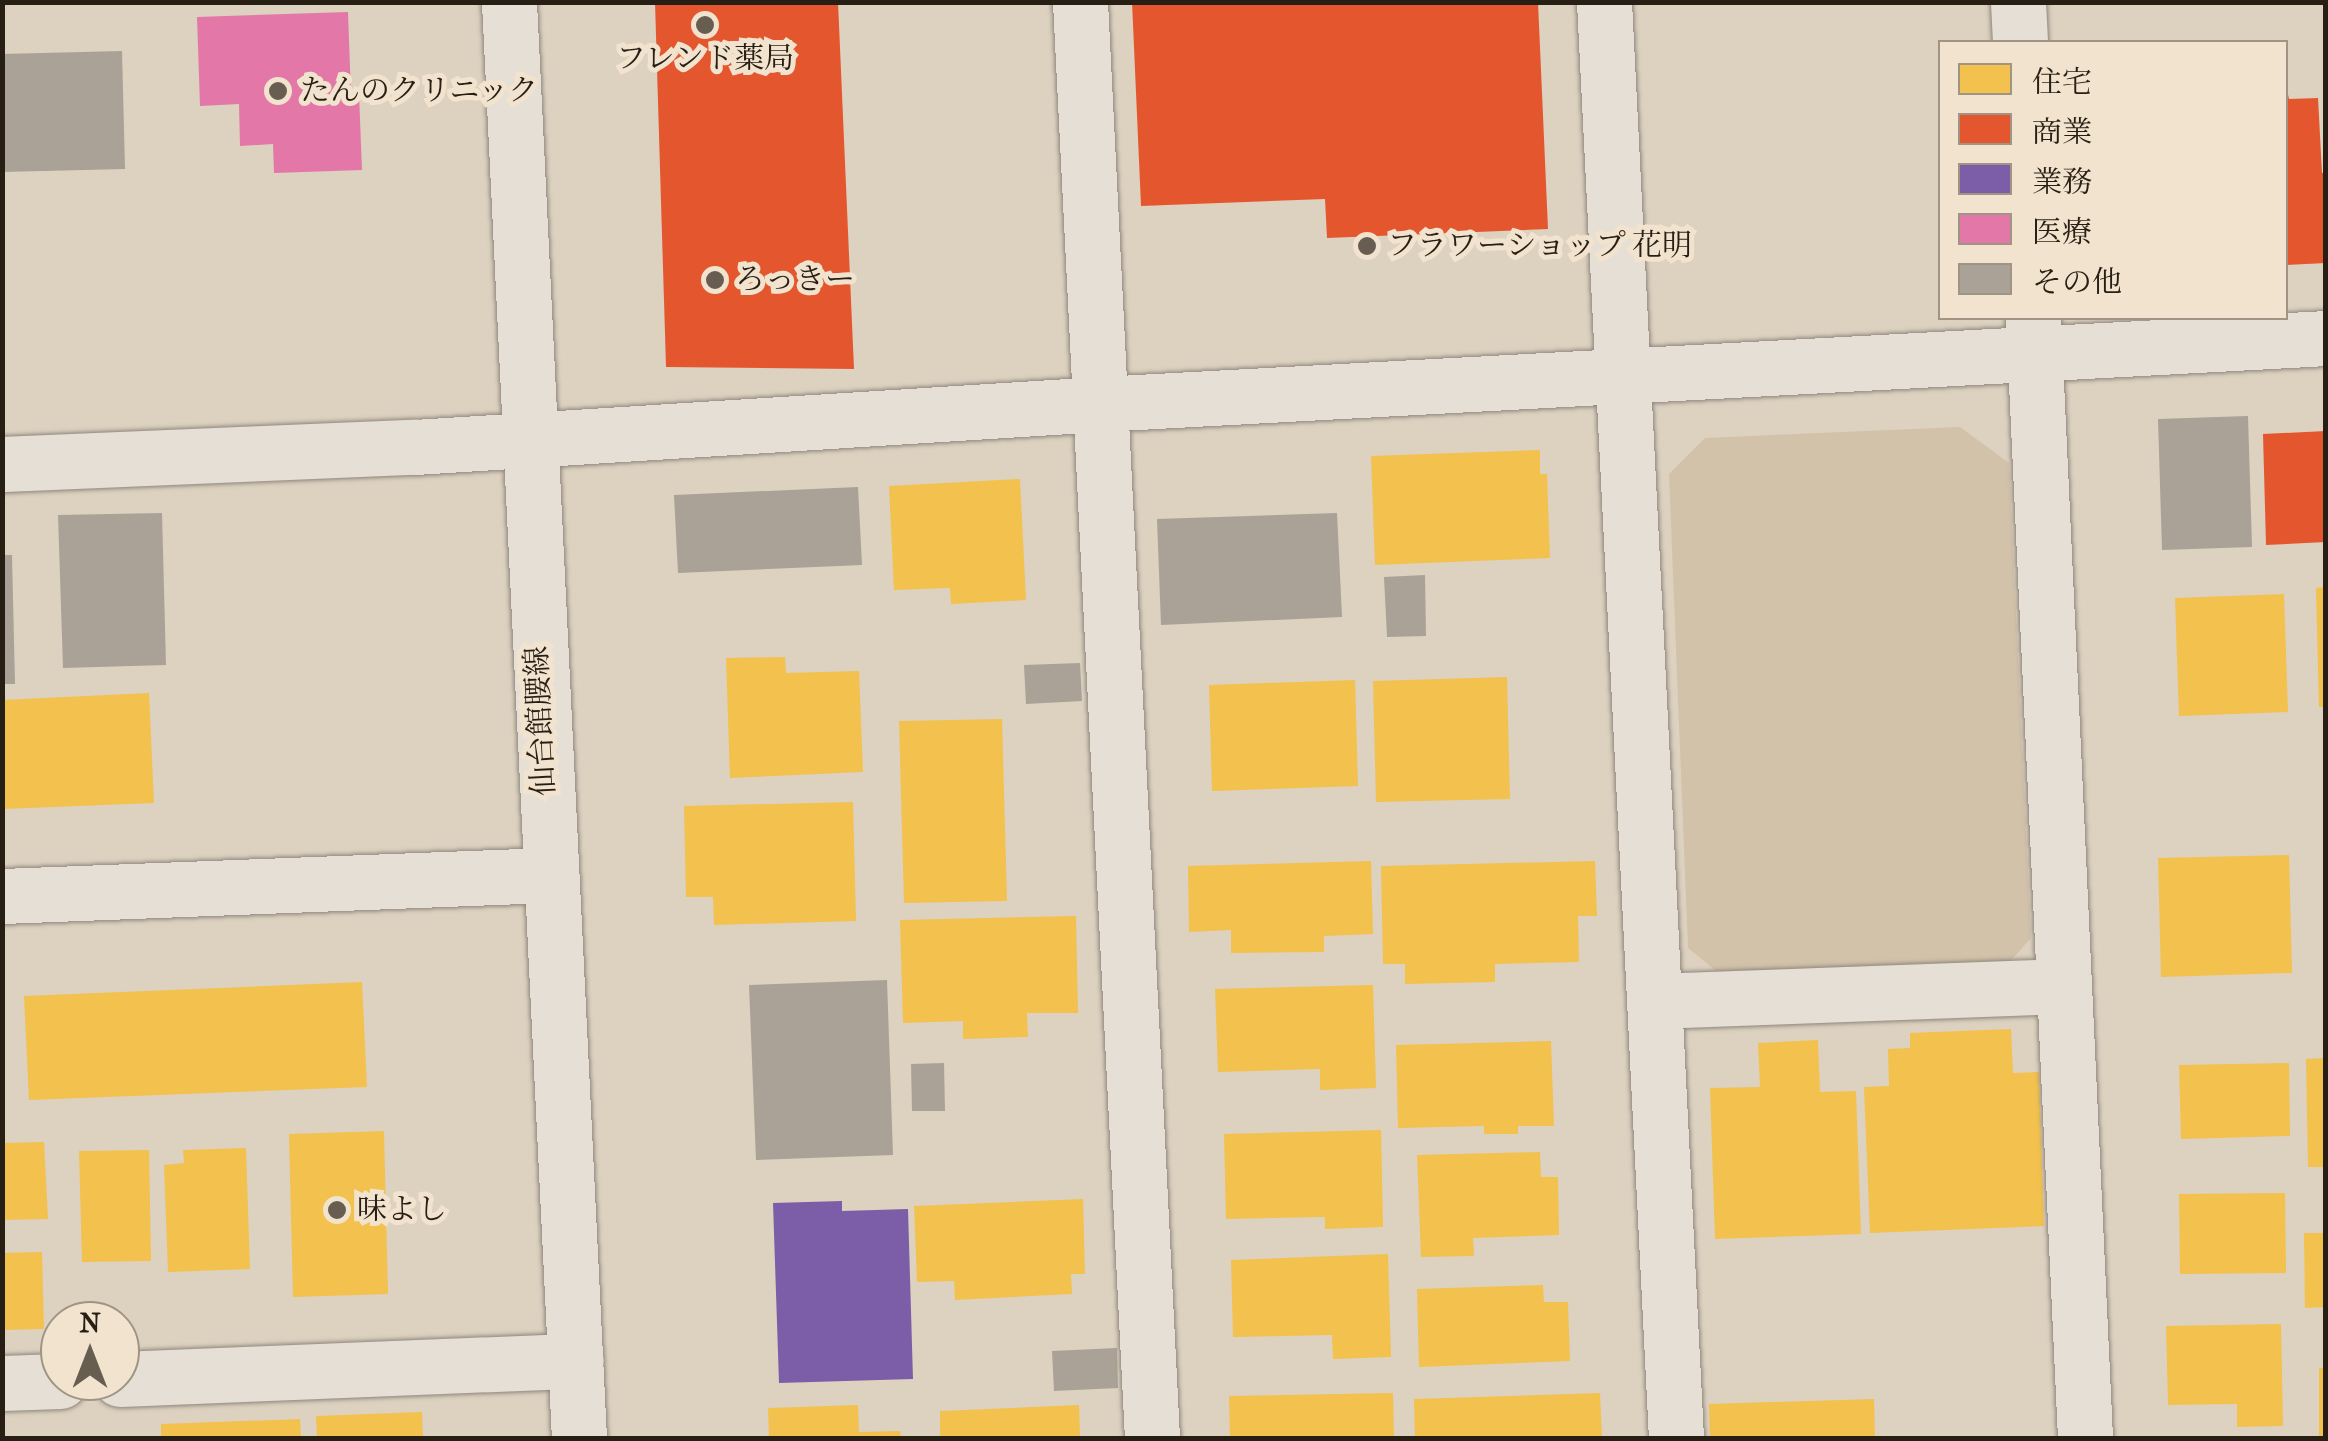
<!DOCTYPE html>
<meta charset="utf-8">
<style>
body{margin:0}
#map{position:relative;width:2328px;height:1441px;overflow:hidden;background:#ddd1c0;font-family:"IM FELL French Canon","Noto Serif JP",serif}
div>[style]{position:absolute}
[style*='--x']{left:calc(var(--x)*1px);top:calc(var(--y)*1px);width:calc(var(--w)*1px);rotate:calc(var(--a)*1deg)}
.green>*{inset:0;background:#d2c2aa}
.homes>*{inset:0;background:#f2c14e}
.shops>*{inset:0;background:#e4572e}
.offices>*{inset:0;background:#7b5ea7}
.health>*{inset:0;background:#e377a8}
.building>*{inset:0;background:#aaa296}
.roads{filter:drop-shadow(0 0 2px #8f877c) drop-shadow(0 0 2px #8f877c)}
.street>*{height:55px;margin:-27.5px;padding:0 27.5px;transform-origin:27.5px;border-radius:27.5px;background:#e5dfd5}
.secondary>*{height:55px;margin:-27.5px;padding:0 27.5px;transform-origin:27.5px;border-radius:27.5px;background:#e5dfd5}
.dots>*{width:28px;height:28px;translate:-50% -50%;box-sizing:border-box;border:5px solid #f1e3ce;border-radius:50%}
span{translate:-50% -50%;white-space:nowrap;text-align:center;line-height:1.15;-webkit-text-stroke:10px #f1e3ce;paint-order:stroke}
.poi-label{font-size:30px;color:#271e14}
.left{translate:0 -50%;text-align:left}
.street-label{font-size:30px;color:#271e14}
.frame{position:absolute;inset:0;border:5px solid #271e14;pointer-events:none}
.legend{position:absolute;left:1938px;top:40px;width:350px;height:280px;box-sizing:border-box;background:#f1e3ce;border:2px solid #a09484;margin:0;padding:12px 18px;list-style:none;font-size:30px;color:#271e14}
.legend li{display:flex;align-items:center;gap:20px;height:50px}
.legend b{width:50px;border:2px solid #a09484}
.north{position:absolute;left:40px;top:1301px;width:100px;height:100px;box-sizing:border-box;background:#f1e3ce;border:2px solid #a09484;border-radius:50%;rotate:0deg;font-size:28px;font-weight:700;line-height:40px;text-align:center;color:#271e14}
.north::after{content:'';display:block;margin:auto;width:35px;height:45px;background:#675d50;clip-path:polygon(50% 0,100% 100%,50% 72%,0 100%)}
</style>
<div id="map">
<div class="green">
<div style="clip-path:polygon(1960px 427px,2009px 463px,2031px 938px,2007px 965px,1720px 974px,1688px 948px,1669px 474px,1705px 438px)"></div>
</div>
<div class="homes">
<div style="clip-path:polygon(1540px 450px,1540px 474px,1547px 474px,1550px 558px,1375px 565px,1371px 456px)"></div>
<div style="clip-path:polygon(1020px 479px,1026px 600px,951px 604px,950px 588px,894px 590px,889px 486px)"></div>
<div style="clip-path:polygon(2326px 587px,2326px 707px,2319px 707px,2316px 588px)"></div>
<div style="clip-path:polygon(2284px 594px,2288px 712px,2179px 716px,2175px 598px)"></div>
<div style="clip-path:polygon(785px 657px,786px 673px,859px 671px,863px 772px,730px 778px,726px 658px)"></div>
<div style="clip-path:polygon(1507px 677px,1510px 799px,1376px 802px,1373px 681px)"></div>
<div style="clip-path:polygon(1355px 680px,1358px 786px,1212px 791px,1209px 685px)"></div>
<div style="clip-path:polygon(149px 693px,154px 803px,2px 809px,2px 700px)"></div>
<div style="clip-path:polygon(1002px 719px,1007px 901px,904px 903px,899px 721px)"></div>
<div style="clip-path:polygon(853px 802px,856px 921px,714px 925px,713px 897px,686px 897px,684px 806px)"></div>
<div style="clip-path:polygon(2289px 855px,2292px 973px,2161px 977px,2158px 858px)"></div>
<div style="clip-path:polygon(1371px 861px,1373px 934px,1324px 936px,1324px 952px,1231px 953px,1231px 930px,1189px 932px,1188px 866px)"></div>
<div style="clip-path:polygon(1595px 861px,1597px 916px,1578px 916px,1579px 962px,1495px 964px,1495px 982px,1405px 984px,1405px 964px,1383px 964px,1381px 866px)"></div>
<div style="clip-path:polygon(1076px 916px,1078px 1013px,1027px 1013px,1028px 1037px,963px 1039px,963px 1021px,903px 1023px,900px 920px)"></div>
<div style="clip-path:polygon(362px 982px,367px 1087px,29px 1100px,24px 996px)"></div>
<div style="clip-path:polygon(1373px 985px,1376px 1088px,1320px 1090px,1320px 1069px,1218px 1072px,1215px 989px)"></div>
<div style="clip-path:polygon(2011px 1029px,2013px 1073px,2039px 1072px,2044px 1226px,1870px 1233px,1864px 1087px,1889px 1086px,1888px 1049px,1910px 1048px,1910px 1033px)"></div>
<div style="clip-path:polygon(1818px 1040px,1820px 1092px,1856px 1091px,1861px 1234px,1715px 1239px,1710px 1088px,1760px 1087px,1758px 1043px)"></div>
<div style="clip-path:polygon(1551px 1041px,1554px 1126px,1518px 1126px,1518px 1134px,1484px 1134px,1484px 1126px,1398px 1128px,1396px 1045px)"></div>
<div style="clip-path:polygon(2326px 1058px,2326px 1167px,2308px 1167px,2306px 1059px)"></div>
<div style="clip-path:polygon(2289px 1063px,2290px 1136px,2181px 1139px,2179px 1065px)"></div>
<div style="clip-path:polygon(1381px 1130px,1383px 1227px,1325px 1229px,1325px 1217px,1226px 1219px,1224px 1134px)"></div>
<div style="clip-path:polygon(384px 1131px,388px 1294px,293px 1297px,289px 1134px)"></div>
<div style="clip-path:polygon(44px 1142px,48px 1219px,2px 1220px,2px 1143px)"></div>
<div style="clip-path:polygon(246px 1148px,250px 1269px,168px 1272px,164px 1165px,184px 1163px,183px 1150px)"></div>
<div style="clip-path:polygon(149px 1150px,151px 1261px,82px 1262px,79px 1151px)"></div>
<div style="clip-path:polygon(1540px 1152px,1541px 1177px,1558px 1177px,1559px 1235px,1473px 1238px,1474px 1256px,1421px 1257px,1417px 1155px)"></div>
<div style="clip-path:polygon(2285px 1193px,2286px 1273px,2180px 1274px,2179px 1194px)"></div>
<div style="clip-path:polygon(1083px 1199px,1085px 1274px,1071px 1274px,1072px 1294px,955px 1300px,954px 1281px,917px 1282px,914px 1206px)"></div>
<div style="clip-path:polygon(2304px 1233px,2326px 1233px,2326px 1307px,2305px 1308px)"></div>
<div style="clip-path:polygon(42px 1252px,44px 1329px,2px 1330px,2px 1253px)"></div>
<div style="clip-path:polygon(1388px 1254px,1391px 1357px,1333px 1359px,1332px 1335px,1233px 1337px,1231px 1260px)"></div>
<div style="clip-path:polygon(1543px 1285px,1544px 1302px,1568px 1302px,1570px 1361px,1419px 1367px,1417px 1289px)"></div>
<div style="clip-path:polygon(2281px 1324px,2283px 1426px,2237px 1427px,2237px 1404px,2168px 1405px,2166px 1326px)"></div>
<div style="clip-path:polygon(2319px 1368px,2326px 1368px,2326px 1438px,2319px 1438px)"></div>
<div style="clip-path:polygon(1393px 1393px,1394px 1438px,1230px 1438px,1229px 1396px)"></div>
<div style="clip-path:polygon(1600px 1393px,1602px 1438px,1415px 1438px,1414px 1399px)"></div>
<div style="clip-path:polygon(1874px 1399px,1875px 1438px,1710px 1438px,1709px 1404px)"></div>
<div style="clip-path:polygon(858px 1405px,859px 1432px,900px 1431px,901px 1438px,769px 1438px,768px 1408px)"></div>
<div style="clip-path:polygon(1079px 1405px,1080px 1438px,940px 1438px,940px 1411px)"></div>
<div style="clip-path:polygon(422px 1412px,423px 1438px,317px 1438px,316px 1416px)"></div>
<div style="clip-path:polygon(300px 1419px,301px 1438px,161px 1438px,161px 1424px)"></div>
</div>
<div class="shops">
<div style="clip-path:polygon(655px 2px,838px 2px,854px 369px,666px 367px)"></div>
<div style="clip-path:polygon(1132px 2px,1538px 2px,1548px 229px,1327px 238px,1325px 199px,1141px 206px)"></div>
<div style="clip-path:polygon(2286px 86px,2289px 99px,2318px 98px,2322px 173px,2326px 172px,2326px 263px,2286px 265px)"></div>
<div style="clip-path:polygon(2326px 431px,2326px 542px,2266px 545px,2263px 434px)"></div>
</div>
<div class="offices">
<div style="clip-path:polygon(842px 1201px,842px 1211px,908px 1209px,913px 1379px,779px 1383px,773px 1203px)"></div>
</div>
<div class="health">
<div style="clip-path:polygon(348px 12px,351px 95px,359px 94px,362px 170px,274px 173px,273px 144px,240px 146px,239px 104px,200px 106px,197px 17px)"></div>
</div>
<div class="building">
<div style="clip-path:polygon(122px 51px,125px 169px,2px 172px,2px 54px)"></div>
<div style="clip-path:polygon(2248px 416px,2252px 547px,2162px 550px,2158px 419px)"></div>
<div style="clip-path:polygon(858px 487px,862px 565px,678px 573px,674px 495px)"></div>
<div style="clip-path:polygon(162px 513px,166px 665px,63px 668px,58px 515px)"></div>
<div style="clip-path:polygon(1337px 513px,1342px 617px,1161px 625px,1157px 519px)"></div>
<div style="clip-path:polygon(2px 555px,12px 555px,15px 684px,2px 684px)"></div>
<div style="clip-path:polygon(1425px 575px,1426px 636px,1387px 637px,1384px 577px)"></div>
<div style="clip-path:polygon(1080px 663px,1082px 701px,1026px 704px,1024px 665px)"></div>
<div style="clip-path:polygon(887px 980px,893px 1155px,756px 1160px,749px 985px)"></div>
<div style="clip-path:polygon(944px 1063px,945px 1111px,912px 1111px,911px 1064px)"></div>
<div style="clip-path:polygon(1117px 1348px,1118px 1388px,1054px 1391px,1052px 1351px)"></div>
</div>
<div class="roads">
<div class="street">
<div style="--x:1080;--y:2;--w:1438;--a:87.13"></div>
<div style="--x:1604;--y:2;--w:1438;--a:87.13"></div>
<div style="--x:2018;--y:2;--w:40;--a:87.1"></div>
<div style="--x:2033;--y:318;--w:1121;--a:87.34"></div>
<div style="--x:2;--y:464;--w:413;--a:-2.4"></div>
<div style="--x:415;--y:447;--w:686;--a:-3.59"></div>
<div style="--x:1100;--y:404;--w:1228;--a:-3.08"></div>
<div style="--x:2;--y:896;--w:547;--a:-2.2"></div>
<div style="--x:1655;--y:1001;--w:409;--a:-2.1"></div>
<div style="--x:120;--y:1379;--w:456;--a:-2.3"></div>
<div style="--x:2;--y:1383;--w:58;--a:-2"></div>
</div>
<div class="secondary">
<div style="--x:509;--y:2;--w:1438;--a:87.21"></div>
</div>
</div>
<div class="dots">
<div style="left:705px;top:25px;background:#675d50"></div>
<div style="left:278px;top:91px;background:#675d50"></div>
<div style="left:1367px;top:246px;background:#675d50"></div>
<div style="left:715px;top:280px;background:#675d50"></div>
<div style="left:337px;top:1210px;background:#675d50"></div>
</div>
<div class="poi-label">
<span style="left:705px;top:59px">フレンド薬局</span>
<span class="left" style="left:300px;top:91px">たんのクリニック</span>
<span class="left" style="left:1387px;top:246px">フラワーショップ 花明</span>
<span class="left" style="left:735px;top:280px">ろっきー</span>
<span class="left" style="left:357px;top:1210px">味よし</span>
</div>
<div class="street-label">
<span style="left:541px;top:721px;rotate:-93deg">仙台館腰線</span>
</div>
<div class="frame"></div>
<ul class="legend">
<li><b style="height:28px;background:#f2c14e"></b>住宅</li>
<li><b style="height:28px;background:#e4572e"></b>商業</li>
<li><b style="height:28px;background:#7b5ea7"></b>業務</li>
<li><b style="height:28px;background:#e377a8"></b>医療</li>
<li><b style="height:28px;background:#aaa296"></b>その他</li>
</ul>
<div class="north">N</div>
</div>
